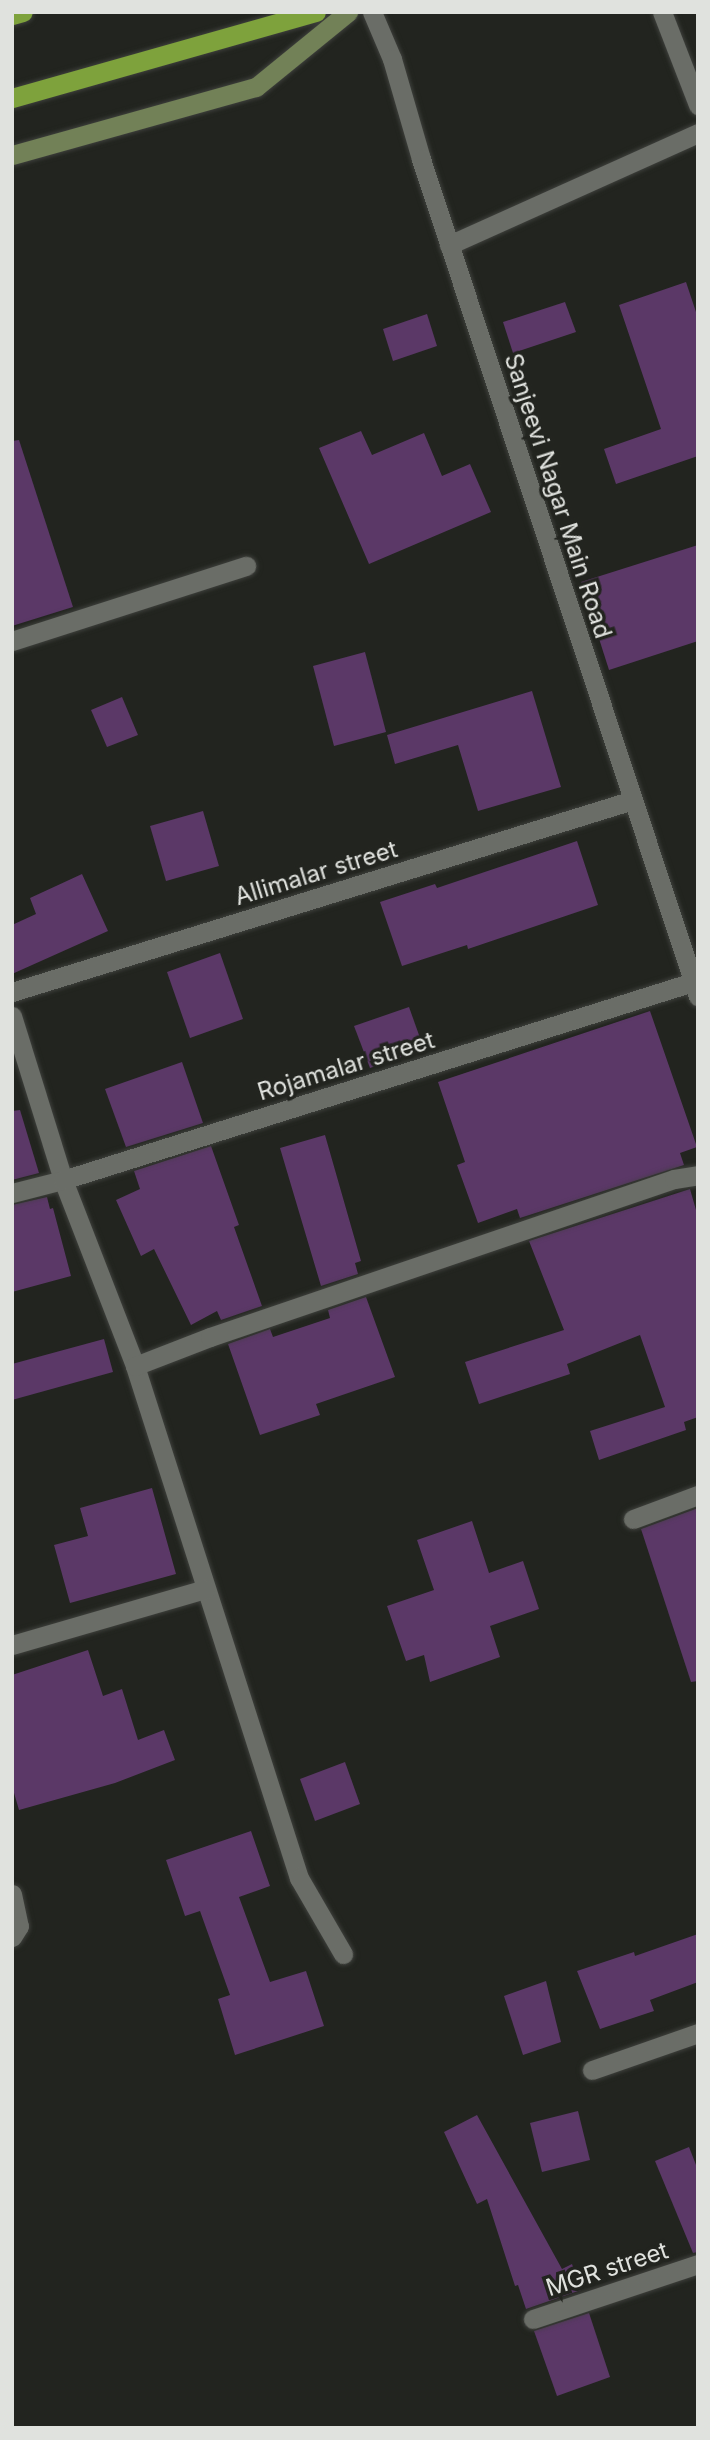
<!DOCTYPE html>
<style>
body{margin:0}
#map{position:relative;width:710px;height:2440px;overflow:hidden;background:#22241f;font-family:Inter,sans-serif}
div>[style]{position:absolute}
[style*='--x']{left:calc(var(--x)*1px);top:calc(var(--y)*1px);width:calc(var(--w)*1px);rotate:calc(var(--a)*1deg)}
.building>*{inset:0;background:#5b3867}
.roads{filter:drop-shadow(0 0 2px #3e403c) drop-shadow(0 0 2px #3e403c)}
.minor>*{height:19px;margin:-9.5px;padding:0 9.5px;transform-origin:9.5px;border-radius:9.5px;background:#6a6d67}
.tertiary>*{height:19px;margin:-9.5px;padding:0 9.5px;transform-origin:9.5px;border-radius:9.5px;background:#6a6d67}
.secondary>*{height:19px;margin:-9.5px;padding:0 9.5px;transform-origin:9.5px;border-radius:9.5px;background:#728157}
.trunk>*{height:19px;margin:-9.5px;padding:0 9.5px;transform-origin:9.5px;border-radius:9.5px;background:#7ea23c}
span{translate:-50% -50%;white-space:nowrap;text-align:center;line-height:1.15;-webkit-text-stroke:7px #22241f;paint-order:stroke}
.street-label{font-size:24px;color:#e0e2de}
.frame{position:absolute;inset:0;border:14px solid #e0e2de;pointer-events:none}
</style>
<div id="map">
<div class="building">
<div style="clip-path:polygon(686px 282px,698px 318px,698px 456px,616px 484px,604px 449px,661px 429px,619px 305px)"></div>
<div style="clip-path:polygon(565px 302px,576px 332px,513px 353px,503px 322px)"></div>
<div style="clip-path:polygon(427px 314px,437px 346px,393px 361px,383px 329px)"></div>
<div style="clip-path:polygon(361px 431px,372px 455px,424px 433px,442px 476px,470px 464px,491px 512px,369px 564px,319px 448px)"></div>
<div style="clip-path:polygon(19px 440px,73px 607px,12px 626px,12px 441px)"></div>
<div style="clip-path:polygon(698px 545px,698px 641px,609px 670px,581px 582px)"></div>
<div style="clip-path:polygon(365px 652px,386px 732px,334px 746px,313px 666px)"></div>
<div style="clip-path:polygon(532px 691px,561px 787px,478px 811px,458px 745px,395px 764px,387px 735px)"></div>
<div style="clip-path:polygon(122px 697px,138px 735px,107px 747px,91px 710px)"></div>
<div style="clip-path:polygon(203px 811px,219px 866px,166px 881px,150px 826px)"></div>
<div style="clip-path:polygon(577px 841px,598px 905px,468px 949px,467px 945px,402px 966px,380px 902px,435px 884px,437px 888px)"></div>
<div style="clip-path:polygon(82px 874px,108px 931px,12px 974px,12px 925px,36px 914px,30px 898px)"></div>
<div style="clip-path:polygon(220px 953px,243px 1019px,190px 1038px,167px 972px)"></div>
<div style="clip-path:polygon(409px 1007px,424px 1049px,370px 1068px,354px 1026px)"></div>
<div style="clip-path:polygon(650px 1011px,697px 1147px,680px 1153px,684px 1165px,520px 1218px,517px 1209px,478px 1223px,457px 1165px,465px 1162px,438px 1082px)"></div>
<div style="clip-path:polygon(182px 1062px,203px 1123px,126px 1147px,105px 1089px)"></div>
<div style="clip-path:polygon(20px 1110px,39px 1173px,12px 1180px,12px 1111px)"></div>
<div style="clip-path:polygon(325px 1135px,361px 1261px,355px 1263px,358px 1274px,321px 1286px,280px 1148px)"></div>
<div style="clip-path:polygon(211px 1146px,239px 1225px,234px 1227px,262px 1306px,221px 1320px,217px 1311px,191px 1325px,154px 1249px,141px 1256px,116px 1200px,140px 1189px,134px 1171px)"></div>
<div style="clip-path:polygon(690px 1189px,698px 1217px,698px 1417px,684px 1422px,686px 1430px,599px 1460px,590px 1431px,665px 1407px,640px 1335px,567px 1364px,570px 1374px,479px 1404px,465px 1362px,564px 1330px,529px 1241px)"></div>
<div style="clip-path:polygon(47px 1197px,50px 1209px,53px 1208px,71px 1276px,12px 1292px,12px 1205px)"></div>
<div style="clip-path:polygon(366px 1297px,395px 1377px,316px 1404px,320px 1415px,260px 1435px,228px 1344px,270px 1329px,273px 1337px,330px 1318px,328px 1310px)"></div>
<div style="clip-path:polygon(104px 1339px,113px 1372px,12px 1400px,12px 1364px)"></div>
<div style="clip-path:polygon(152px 1488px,176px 1574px,70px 1603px,54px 1545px,88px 1536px,80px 1508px)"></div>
<div style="clip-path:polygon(698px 1508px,698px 1681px,691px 1682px,641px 1529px)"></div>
<div style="clip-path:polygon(472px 1521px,489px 1573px,523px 1561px,539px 1609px,490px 1626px,500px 1657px,430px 1682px,424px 1655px,406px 1661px,387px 1606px,434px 1590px,417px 1540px)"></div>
<div style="clip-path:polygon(88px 1650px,103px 1696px,122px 1689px,138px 1740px,164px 1730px,175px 1760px,115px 1783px,19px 1810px,12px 1786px,12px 1675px)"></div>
<div style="clip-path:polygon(345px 1762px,360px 1804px,315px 1821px,300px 1779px)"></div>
<div style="clip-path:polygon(251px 1831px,270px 1886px,239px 1897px,270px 1982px,306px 1971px,324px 2026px,235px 2055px,218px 1999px,230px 1995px,200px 1911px,185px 1916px,166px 1860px)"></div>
<div style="clip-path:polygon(698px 1934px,698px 1982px,650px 2000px,654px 2011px,600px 2029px,577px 1971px,634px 1952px,635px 1956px)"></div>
<div style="clip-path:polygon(546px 1981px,561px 2042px,523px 2055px,504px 1996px)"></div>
<div style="clip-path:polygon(578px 2111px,590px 2160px,542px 2172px,530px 2123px)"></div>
<div style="clip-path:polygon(477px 2115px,562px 2269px,572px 2264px,581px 2290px,526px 2309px,518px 2285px,515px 2286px,487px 2199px,477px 2204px,444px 2132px)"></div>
<div style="clip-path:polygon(689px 2147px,698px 2170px,698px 2252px,693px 2253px,655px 2161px)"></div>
<div style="clip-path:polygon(589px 2313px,610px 2377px,557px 2396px,534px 2331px)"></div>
</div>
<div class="roads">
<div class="minor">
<div style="--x:662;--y:12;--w:100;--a:68.8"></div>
<div style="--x:449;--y:245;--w:273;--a:-24.2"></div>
<div style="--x:12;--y:641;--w:246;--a:-17.8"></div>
<div style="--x:12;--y:992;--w:650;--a:-17.18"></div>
<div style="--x:12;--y:1016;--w:172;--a:72.7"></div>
<div style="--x:63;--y:1180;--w:199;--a:68.8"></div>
<div style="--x:135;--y:1366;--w:538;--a:72.24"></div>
<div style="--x:299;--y:1878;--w:88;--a:59.9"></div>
<div style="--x:12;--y:1193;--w:53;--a:-14.3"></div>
<div style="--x:63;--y:1180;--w:660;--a:-17.45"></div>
<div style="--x:135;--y:1366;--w:80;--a:-21.1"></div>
<div style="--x:210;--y:1337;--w:490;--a:-18.8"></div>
<div style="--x:674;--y:1179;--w:24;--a:-9"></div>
<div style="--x:633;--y:1519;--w:69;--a:-20.3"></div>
<div style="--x:12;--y:1645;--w:201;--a:-16.2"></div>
<div style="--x:12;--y:1894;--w:33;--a:78"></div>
<div style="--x:19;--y:1926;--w:13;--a:122"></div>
<div style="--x:592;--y:2070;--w:112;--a:-19.2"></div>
<div style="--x:533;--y:2319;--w:174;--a:-18.4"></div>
</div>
<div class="tertiary">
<div style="--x:372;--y:12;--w:51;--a:66.9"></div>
<div style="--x:392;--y:59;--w:104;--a:73.8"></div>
<div style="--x:421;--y:159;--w:882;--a:71.69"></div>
</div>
<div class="secondary">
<div style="--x:12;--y:155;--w:253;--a:-15.6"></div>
<div style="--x:256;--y:87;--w:119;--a:-39.2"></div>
</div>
<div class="trunk">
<div style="--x:12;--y:15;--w:11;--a:-15"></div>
<div style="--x:12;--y:98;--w:316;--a:-15.8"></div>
</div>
</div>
<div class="street-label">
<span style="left:558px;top:496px;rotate:72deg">Sanjeevi Nagar Main Road</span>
<span style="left:316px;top:873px;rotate:-17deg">Allimalar street</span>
<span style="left:346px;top:1066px;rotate:-17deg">Rojamalar street</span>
<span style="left:607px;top:2269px;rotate:-18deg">MGR street</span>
</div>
<div class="frame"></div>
</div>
